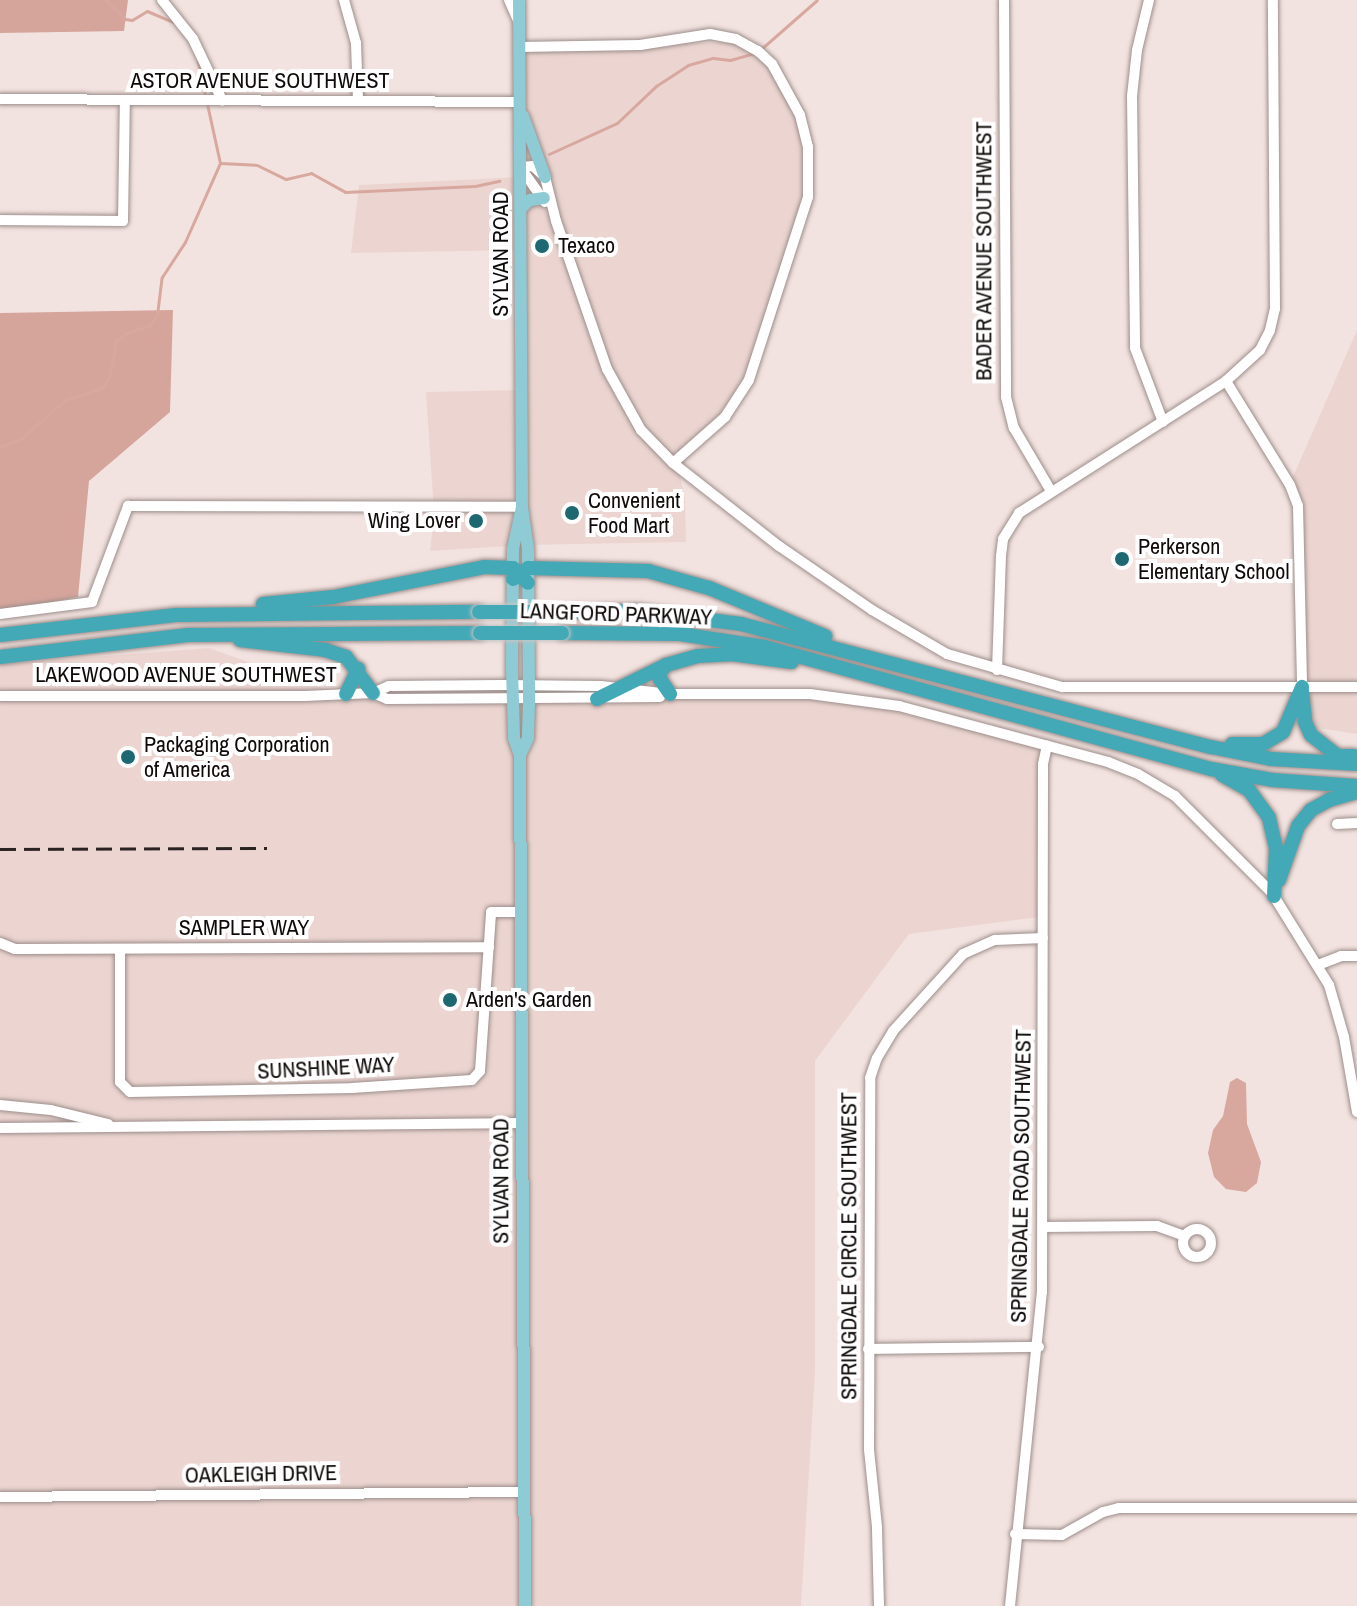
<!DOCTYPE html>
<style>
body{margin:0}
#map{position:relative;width:1357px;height:1606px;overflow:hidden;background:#f3e3e0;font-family:"Archivo Narrow",sans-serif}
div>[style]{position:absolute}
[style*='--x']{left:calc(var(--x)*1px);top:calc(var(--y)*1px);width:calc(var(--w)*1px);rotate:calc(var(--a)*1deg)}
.built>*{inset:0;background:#ecd5d1}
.forest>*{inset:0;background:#d5a59c}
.water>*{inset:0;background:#d8a89f}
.stream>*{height:3px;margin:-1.5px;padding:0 1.5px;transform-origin:1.5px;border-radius:1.5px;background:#d8a89f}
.roads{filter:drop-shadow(0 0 2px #9c8e8b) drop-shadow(0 0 2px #9c8e8b)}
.minor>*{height:10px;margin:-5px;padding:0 5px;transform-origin:5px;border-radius:5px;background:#fff}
.minor>.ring{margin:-5px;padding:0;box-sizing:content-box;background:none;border:10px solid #fff;border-radius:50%}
.major>*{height:12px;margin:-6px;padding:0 6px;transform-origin:6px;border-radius:6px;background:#8fcbd4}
.highway>*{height:14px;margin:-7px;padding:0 7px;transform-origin:7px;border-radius:7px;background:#44a9b7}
.rail>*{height:3px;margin-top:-1.5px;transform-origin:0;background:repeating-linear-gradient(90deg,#2a2322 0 16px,transparent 0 24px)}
.bridges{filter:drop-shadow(0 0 2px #c5c4c4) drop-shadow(0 0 2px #c5c4c4)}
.highway-bridge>*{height:14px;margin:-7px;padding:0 7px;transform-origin:7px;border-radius:7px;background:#44a9b7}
.dots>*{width:22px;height:22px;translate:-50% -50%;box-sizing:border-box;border:4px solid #fff;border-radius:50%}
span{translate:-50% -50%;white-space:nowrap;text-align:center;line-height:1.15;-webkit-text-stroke:8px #fff;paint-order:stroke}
.street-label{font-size:22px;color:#0f0a09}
.poi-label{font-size:22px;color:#0f0a09}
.left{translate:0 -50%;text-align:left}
.right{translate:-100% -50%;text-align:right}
</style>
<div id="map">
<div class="built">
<div style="clip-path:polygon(748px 42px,798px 109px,805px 181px,782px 293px,731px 405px,675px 455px,685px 498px,686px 542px,526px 545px,430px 551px,434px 513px,426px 392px,523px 390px,520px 250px,351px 253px,359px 185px,519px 177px,516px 47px)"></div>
<div style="clip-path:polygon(1357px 330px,1357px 734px,1304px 726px,1300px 539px,1289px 486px)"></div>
<div style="clip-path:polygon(209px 648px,350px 698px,873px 698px,1041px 750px,1039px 917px,909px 934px,815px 1061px,815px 1371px,801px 1606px,0 1606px,0 664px)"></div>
</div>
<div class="forest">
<div style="clip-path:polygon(0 0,128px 0,124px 31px,0 33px)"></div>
<div style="clip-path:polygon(173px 310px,170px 412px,89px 481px,78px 597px,0 612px,0 313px)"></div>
</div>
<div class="water">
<div style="clip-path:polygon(1237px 1078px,1246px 1083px,1247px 1124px,1261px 1162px,1257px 1183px,1246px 1192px,1226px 1189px,1214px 1177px,1208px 1153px,1213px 1130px,1223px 1116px,1230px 1082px)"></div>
</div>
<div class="stream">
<div style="--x:106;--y:0;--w:27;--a:45"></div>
<div style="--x:125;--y:19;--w:7;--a:8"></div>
<div style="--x:132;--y:20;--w:17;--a:-31"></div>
<div style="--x:147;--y:11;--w:28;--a:23"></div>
<div style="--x:761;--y:49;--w:74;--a:-41.2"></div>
<div style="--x:197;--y:57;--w:40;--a:78"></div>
<div style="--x:549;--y:154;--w:75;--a:-24.5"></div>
<div style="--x:617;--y:123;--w:54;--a:-43.5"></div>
<div style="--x:656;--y:86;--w:38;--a:-33"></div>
<div style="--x:688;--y:65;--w:26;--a:-16"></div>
<div style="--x:713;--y:58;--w:17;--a:7"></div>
<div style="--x:730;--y:60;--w:26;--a:-16"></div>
<div style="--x:220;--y:163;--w:37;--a:3"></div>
<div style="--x:257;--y:165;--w:32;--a:26"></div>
<div style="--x:286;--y:179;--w:26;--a:-13"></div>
<div style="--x:311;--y:173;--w:39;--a:29"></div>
<div style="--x:345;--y:192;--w:130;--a:-2.6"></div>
<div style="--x:475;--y:186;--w:25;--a:-12"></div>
<div style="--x:0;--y:447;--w:24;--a:-22"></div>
<div style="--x:22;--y:438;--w:57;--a:-41.5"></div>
<div style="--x:65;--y:400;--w:38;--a:-18"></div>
<div style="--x:101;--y:388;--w:13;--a:-51"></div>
<div style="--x:109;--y:378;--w:38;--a:-79"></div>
<div style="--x:116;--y:341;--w:13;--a:-39"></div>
<div style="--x:126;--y:333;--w:25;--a:-18"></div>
<div style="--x:150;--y:325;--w:12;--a:-55"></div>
<div style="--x:157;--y:315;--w:38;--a:-83"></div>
<div style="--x:162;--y:277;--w:42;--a:-56.7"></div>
<div style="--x:185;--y:242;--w:86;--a:-66.1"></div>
<div style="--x:220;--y:163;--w:60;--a:-102.4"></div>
</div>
<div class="roads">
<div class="minor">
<div style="--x:162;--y:0;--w:50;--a:51.5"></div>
<div style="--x:193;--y:39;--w:68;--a:64.6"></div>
<div style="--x:344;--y:0;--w:45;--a:74.4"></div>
<div style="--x:356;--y:43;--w:58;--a:88"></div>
<div style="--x:509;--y:0;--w:22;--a:66"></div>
<div style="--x:1004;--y:0;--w:397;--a:89.7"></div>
<div style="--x:1006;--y:397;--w:32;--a:76"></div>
<div style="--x:1014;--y:428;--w:73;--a:59.6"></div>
<div style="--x:1149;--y:0;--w:51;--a:103.5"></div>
<div style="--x:1137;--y:50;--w:46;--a:96.2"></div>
<div style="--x:1132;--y:96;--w:252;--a:89.3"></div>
<div style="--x:1135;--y:348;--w:79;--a:69.3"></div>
<div style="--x:520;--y:47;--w:120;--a:-1"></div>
<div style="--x:640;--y:45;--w:71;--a:-8.9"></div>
<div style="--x:710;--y:34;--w:26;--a:11"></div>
<div style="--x:736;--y:39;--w:25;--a:29"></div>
<div style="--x:758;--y:51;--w:19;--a:43"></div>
<div style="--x:772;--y:64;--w:58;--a:61.2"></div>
<div style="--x:800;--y:115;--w:33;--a:76"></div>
<div style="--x:808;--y:147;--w:50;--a:90"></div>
<div style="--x:808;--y:197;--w:192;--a:107.9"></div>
<div style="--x:749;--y:380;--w:44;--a:123"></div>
<div style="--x:725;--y:417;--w:69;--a:138.5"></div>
<div style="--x:0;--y:99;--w:520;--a:0.33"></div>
<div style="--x:520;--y:167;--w:13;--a:-4"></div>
<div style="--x:533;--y:166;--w:16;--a:43"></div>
<div style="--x:545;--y:177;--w:45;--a:76"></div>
<div style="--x:556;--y:221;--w:157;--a:71"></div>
<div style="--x:607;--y:369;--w:70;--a:60.9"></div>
<div style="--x:641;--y:430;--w:46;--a:45.9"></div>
<div style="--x:673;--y:463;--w:135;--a:38.1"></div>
<div style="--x:779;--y:546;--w:113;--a:34.5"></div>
<div style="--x:872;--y:610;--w:87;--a:30.4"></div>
<div style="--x:947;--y:654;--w:120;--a:16"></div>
<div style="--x:1062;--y:687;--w:295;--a:0"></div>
<div style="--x:520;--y:167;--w:43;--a:54.5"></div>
<div style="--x:0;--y:220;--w:123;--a:0.5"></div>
<div style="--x:123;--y:221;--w:121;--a:-89.1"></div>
<div style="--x:1226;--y:381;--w:122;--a:58.4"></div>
<div style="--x:1290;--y:485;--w:22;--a:69"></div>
<div style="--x:1298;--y:506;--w:181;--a:88.7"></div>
<div style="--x:0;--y:614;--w:93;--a:-7.4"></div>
<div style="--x:92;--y:602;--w:103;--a:-69.4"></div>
<div style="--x:128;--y:506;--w:394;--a:0.1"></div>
<div style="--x:997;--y:670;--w:114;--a:-88"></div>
<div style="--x:1001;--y:556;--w:17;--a:-83"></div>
<div style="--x:1003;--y:539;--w:31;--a:-58"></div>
<div style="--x:1019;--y:513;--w:246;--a:-32.5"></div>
<div style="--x:1226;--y:381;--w:46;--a:-42.4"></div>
<div style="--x:1260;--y:350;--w:22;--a:-63"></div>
<div style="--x:1270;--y:330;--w:22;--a:-77"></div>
<div style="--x:1275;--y:309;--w:309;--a:-90.4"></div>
<div style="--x:373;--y:693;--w:15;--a:23"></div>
<div style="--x:387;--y:699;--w:273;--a:-0.4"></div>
<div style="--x:0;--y:696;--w:305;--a:0"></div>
<div style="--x:305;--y:696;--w:68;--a:-2.5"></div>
<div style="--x:373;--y:693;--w:17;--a:-24"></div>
<div style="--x:389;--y:686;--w:112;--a:-0.5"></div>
<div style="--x:501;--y:685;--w:100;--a:0.6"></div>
<div style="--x:601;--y:686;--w:69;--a:6.6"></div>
<div style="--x:670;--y:694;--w:140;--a:0"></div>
<div style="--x:810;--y:694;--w:90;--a:7.7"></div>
<div style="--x:899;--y:706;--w:216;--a:15"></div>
<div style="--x:1108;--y:762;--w:32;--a:22"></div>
<div style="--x:1138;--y:774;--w:43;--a:30.7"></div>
<div style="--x:1175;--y:796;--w:137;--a:45"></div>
<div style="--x:1272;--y:893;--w:108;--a:58.2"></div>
<div style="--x:1329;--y:985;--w:54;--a:73.9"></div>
<div style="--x:1344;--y:1037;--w:76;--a:80.2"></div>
<div style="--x:1337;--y:824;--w:20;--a:-3"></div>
<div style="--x:0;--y:943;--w:16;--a:22"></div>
<div style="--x:15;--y:949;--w:474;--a:-0.2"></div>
<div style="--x:120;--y:949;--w:133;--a:90"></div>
<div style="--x:120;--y:1082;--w:14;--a:45"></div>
<div style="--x:130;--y:1092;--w:222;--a:-1"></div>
<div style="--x:352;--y:1088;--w:120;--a:-3.8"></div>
<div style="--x:472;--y:1080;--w:12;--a:-48"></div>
<div style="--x:480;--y:1071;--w:159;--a:-86"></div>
<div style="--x:491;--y:912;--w:28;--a:0"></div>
<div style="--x:1318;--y:965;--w:25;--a:-21"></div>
<div style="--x:1341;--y:956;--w:16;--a:0"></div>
<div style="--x:0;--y:1105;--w:51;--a:5.6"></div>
<div style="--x:51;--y:1110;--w:59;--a:13.8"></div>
<div style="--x:0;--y:1128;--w:520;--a:-0.55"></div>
<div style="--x:1043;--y:1227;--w:114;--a:-0.5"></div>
<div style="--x:1157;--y:1226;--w:29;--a:20"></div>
<div class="ring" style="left:1183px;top:1229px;width:18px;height:18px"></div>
<div style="--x:868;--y:1349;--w:171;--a:-0.7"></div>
<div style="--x:0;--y:1497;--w:523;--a:-0.55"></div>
<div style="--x:1015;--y:1534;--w:47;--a:1.2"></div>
<div style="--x:1062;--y:1535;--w:47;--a:-29.3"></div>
<div style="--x:1103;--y:1512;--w:16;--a:-14"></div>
<div style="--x:1119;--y:1508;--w:238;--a:0"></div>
<div style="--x:879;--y:1606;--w:79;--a:-91.5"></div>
<div style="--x:877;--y:1527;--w:78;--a:-95.9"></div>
<div style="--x:869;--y:1449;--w:371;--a:-89.8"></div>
<div style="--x:870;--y:1078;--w:21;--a:-71"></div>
<div style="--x:877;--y:1058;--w:31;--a:-59"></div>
<div style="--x:893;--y:1031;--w:104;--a:-47.7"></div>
<div style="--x:963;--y:954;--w:35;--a:-24"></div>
<div style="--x:995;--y:940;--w:48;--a:-2.4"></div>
<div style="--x:1010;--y:1606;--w:316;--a:-84.2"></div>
<div style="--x:1042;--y:1292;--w:528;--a:-89.89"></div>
<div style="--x:1043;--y:764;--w:19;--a:-78"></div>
</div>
<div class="major">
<div style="--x:519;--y:0;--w:507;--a:89.66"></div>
<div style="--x:522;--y:507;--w:42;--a:81.9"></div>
<div style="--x:528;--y:549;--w:156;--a:89.6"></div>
<div style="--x:529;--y:705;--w:33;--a:92"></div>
<div style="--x:528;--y:738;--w:19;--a:115"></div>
<div style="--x:523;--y:116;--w:65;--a:70.2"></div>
<div style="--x:521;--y:208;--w:12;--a:-42"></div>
<div style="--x:530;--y:200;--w:14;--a:-8"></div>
<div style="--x:522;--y:507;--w:43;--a:102.1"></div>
<div style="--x:513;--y:549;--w:120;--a:90.5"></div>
<div style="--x:512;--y:669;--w:69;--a:88.3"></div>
<div style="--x:514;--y:738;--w:18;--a:71"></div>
<div style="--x:520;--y:755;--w:851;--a:89.66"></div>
</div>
<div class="highway">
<div style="--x:513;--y:579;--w:19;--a:-36"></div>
<div style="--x:528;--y:568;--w:120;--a:1.4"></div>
<div style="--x:648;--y:571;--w:63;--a:15.6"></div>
<div style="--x:709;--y:588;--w:126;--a:22.5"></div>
<div style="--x:263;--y:604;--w:70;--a:-5.7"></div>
<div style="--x:333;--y:597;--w:154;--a:-11.2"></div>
<div style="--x:484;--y:567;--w:29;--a:2"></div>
<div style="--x:513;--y:568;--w:21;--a:45"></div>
<div style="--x:565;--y:612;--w:73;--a:-0.8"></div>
<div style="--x:638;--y:611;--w:104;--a:7.2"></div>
<div style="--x:741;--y:624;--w:486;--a:14.7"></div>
<div style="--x:1211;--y:747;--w:61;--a:11.3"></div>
<div style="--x:1271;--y:759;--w:86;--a:3.3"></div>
<div style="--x:562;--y:633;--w:118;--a:0.5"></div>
<div style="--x:680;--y:634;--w:86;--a:8.7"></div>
<div style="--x:765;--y:647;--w:462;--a:15.3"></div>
<div style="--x:1211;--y:769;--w:62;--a:10.2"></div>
<div style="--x:1272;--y:780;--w:85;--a:4"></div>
<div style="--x:0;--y:635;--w:177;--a:-6.5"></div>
<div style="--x:176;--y:615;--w:303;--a:-0.6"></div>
<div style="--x:240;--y:640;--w:86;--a:6.7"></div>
<div style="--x:325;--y:650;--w:22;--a:18"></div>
<div style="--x:346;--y:657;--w:45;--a:53.1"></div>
<div style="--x:0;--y:657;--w:189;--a:-6.7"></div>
<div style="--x:188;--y:635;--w:292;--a:-0.4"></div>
<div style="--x:666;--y:665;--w:9;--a:131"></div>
<div style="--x:660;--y:672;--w:7;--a:90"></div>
<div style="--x:660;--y:679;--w:18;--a:56"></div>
<div style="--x:1302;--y:691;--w:31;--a:84"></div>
<div style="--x:1305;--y:722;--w:14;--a:65"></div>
<div style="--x:1311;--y:735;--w:34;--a:38"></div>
<div style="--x:1338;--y:756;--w:16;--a:0"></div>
<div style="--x:346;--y:694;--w:28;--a:-64"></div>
<div style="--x:597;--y:699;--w:77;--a:-26.2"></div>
<div style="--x:666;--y:665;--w:33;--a:-16"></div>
<div style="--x:698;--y:656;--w:33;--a:-3"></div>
<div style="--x:731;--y:654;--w:61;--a:7.6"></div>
<div style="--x:1232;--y:744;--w:31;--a:0"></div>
<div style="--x:1263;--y:744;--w:23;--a:-31"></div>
<div style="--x:1283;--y:732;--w:49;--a:-67.1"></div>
<div style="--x:1222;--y:775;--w:31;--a:29"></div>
<div style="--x:1249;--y:790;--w:34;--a:54"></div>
<div style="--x:1269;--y:818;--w:31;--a:77"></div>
<div style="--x:1276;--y:848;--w:48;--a:92.4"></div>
<div style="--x:1279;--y:880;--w:57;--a:-70.6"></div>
<div style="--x:1298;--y:826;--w:21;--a:-51"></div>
<div style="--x:1311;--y:810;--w:21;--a:-29"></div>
<div style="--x:1329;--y:800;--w:29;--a:-16"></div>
</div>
</div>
<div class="rail">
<div style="--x:0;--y:849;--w:267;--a:-0.2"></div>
</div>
<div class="bridges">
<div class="highway-bridge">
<div style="--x:479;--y:612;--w:86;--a:0"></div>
<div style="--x:480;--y:633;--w:82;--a:0"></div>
</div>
</div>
<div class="dots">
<div style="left:542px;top:246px;background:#1d6871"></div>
<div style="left:572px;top:513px;background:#1d6871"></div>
<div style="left:476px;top:521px;background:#1d6871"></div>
<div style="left:1122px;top:559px;background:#1d6871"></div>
<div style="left:128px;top:757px;background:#1d6871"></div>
<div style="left:450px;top:1000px;background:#1d6871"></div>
</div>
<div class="street-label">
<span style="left:260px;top:81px">ASTOR AVENUE SOUTHWEST</span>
<span style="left:984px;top:251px;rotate:-90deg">BADER AVENUE SOUTHWEST</span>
<span style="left:501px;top:254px;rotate:-90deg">SYLVAN ROAD</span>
<span style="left:616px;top:614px;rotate:2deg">LANGFORD PARKWAY</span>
<span style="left:186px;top:675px">LAKEWOOD AVENUE SOUTHWEST</span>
<span style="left:244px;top:928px">SAMPLER WAY</span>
<span style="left:326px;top:1068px;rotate:-3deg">SUNSHINE WAY</span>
<span style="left:1021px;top:1176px;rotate:-89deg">SPRINGDALE ROAD SOUTHWEST</span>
<span style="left:501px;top:1181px;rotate:-90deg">SYLVAN ROAD</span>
<span style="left:849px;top:1246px;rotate:-90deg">SPRINGDALE CIRCLE SOUTHWEST</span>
<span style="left:261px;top:1474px;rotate:-1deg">OAKLEIGH DRIVE</span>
</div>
<div class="poi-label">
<span class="left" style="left:558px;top:246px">Texaco</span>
<span class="left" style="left:588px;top:513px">Convenient<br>Food Mart</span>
<span class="right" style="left:460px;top:521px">Wing Lover</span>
<span class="left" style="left:1138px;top:559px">Perkerson<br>Elementary School</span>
<span class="left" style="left:144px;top:757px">Packaging Corporation<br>of America</span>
<span class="left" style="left:466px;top:1000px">Arden's Garden</span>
</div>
</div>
